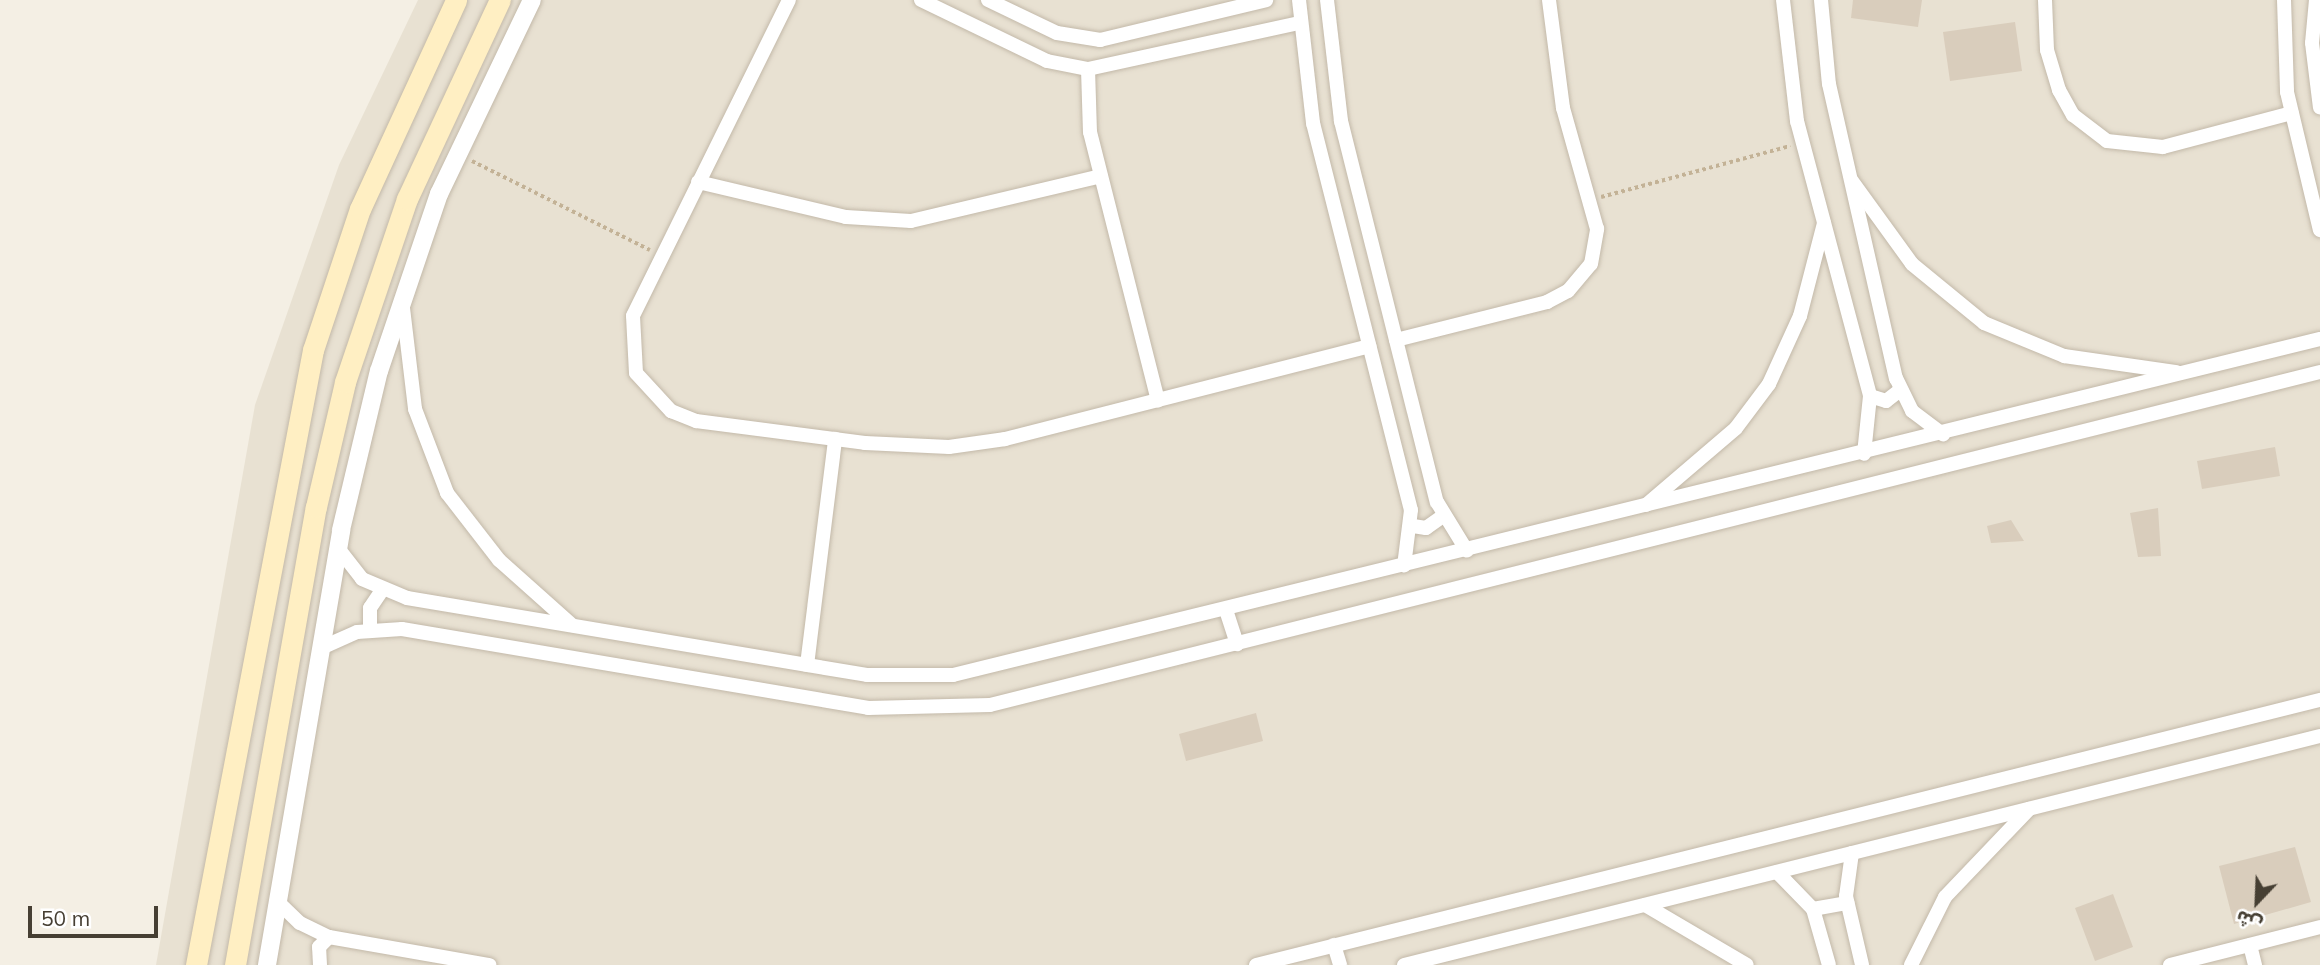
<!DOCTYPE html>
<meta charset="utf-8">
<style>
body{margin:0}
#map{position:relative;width:2320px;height:965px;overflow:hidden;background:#f4efe4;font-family:Mulish,"Noto Sans Arabic",sans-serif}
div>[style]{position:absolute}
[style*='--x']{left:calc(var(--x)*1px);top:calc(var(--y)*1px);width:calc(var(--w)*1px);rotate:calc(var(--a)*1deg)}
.residential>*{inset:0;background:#e8e1d2}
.building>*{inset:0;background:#d9cdbc}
.path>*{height:3.5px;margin-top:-1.75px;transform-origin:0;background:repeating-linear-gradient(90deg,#c3b296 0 3.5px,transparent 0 7px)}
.roads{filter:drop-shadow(0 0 2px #c3b9a9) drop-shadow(0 0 2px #c3b9a9)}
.minor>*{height:14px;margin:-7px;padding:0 7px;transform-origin:7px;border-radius:7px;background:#fff}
.tertiary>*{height:18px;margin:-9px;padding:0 9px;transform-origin:9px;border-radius:9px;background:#fff}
.secondary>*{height:21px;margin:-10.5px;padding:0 10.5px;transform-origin:10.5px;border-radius:10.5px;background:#ffefc3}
span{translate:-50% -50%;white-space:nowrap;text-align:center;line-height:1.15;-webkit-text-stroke:7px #fff;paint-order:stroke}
.north{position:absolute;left:2222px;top:867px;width:70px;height:70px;-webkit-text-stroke:5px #fff;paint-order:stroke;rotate:203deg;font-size:19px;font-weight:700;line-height:28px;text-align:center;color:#463f33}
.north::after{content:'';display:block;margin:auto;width:24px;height:32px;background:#463f33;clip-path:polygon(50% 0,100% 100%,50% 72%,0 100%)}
.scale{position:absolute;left:28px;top:906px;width:130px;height:32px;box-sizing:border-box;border:4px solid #463f33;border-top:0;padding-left:9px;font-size:21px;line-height:24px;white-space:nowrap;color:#463f33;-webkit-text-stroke:5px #fff;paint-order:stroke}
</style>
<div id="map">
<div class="residential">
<div style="clip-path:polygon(418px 0,2320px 0,2320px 965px,156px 965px,255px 405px,339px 165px)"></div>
</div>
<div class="building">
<div style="clip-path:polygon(1853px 0,1922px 0,1918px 27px,1851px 18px)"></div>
<div style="clip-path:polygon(2015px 22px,2022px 71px,1950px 81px,1943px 32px)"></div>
<div style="clip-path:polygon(2275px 447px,2280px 476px,2202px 489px,2197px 461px)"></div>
<div style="clip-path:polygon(2158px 508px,2161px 556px,2138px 557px,2130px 513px)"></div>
<div style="clip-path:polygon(2011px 520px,2024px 541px,1991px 543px,1987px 526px)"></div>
<div style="clip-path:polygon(1256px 713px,1263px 741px,1186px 761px,1179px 734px)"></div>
<div style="clip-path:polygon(2295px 847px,2311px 902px,2234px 924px,2219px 866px)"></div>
<div style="clip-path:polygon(2113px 894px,2133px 947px,2095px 961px,2075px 908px)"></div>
</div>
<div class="path">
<div style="--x:472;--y:161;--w:199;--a:26.6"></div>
<div style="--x:1601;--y:197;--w:196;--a:-15.1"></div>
</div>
<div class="roads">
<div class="minor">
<div style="--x:789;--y:0;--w:352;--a:116.3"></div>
<div style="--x:633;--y:316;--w:57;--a:87"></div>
<div style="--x:636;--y:373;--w:52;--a:47.4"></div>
<div style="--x:671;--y:411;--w:27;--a:22"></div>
<div style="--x:696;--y:421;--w:170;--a:7.4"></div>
<div style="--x:865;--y:443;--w:84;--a:2.7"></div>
<div style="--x:949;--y:447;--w:57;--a:-8.1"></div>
<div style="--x:1005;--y:439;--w:376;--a:-14.3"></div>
<div style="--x:921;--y:0;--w:140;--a:25.8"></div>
<div style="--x:1047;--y:61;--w:42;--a:11"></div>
<div style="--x:1088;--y:69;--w:216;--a:-12.3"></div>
<div style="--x:988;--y:0;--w:76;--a:25.6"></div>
<div style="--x:1057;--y:33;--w:44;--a:9.2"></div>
<div style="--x:1100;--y:40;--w:171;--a:-13.5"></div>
<div style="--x:1299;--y:0;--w:124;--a:83.5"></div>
<div style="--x:1313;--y:123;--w:399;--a:75.8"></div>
<div style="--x:1411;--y:510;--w:56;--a:97.1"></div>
<div style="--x:1327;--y:0;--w:122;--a:83.4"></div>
<div style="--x:1341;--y:121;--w:393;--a:75.9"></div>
<div style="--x:1437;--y:502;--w:57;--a:58.5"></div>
<div style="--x:1783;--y:0;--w:122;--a:83.4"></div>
<div style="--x:1797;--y:121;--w:285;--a:75.1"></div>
<div style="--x:1870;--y:396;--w:58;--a:95.9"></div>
<div style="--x:1821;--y:0;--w:84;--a:84.6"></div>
<div style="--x:1829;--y:84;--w:302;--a:77.2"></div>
<div style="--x:1896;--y:378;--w:37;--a:64"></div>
<div style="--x:1912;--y:411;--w:39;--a:37"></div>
<div style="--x:2045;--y:0;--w:50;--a:87.7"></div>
<div style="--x:2047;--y:50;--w:42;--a:73.3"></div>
<div style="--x:2059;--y:90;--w:29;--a:61"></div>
<div style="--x:2073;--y:115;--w:43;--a:37.4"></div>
<div style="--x:2107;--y:141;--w:56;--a:6.1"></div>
<div style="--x:2163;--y:147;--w:133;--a:-14.8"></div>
<div style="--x:2284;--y:0;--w:92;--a:88.1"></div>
<div style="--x:2287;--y:92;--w:142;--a:76.6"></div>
<div style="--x:2316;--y:0;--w:43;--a:95.3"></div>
<div style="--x:2312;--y:43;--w:65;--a:83"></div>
<div style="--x:1088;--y:69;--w:63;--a:88.2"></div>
<div style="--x:1090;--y:132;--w:277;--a:75.8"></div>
<div style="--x:1852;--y:181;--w:102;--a:54.1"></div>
<div style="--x:1912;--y:264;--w:93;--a:39.3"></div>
<div style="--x:1984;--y:323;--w:87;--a:22.4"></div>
<div style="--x:2064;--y:356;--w:114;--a:8.1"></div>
<div style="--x:698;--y:182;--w:152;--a:13.3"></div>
<div style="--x:846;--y:217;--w:65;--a:3.5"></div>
<div style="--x:911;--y:221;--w:195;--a:-13.3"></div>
<div style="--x:403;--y:308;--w:102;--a:83.2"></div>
<div style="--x:415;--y:409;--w:90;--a:69.1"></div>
<div style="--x:447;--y:493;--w:85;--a:52.2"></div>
<div style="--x:499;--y:560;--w:98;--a:41.7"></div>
<div style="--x:1396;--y:340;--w:156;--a:-14.1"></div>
<div style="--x:1547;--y:302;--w:24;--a:-28"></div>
<div style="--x:1568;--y:291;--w:35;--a:-50"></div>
<div style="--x:1591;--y:264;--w:36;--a:-80"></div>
<div style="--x:1597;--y:229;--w:126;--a:-105.7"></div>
<div style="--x:1563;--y:108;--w:109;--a:-97.4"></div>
<div style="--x:1870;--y:396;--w:17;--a:17"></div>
<div style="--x:1886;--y:401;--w:18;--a:-38"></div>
<div style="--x:1646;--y:505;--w:118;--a:-40.5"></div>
<div style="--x:1736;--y:428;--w:55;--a:-53.1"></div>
<div style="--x:1769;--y:384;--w:75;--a:-65.5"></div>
<div style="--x:1800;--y:316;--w:96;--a:-75.5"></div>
<div style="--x:1413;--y:526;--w:13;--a:9"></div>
<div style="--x:1426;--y:528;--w:19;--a:-35"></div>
<div style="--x:338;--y:548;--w:39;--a:52"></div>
<div style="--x:362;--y:579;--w:49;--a:22.9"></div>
<div style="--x:407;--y:598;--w:466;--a:9.5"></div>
<div style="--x:867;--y:675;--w:86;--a:0"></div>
<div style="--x:953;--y:675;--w:1408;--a:-13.81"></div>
<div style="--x:1226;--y:610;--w:36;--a:72"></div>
<div style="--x:370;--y:629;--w:21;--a:-90"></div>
<div style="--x:370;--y:608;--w:22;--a:-56"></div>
<div style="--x:321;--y:648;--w:39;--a:-24"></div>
<div style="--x:357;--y:632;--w:45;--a:-3.8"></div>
<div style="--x:402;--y:629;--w:473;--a:9.6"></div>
<div style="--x:868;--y:708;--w:122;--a:-1.4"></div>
<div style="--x:990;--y:705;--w:1371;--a:-14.06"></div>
<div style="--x:807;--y:665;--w:228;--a:-82.9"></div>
<div style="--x:1852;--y:853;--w:43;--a:97.9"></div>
<div style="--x:1846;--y:896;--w:71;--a:76.9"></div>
<div style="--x:1777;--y:872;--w:52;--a:45.8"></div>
<div style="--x:1813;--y:909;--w:58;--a:74.1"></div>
<div style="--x:278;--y:902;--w:30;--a:44"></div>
<div style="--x:300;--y:923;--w:32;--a:26"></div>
<div style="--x:329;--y:937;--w:163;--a:9.9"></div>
<div style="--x:1645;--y:905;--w:118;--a:30.5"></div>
<div style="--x:1813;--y:909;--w:35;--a:-10"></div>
<div style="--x:1334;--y:945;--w:21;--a:73"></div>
<div style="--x:2250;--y:945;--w:21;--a:76"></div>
<div style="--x:320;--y:965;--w:18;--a:-93"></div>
<div style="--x:319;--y:947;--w:14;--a:-45"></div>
<div style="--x:1256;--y:965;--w:1097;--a:-13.99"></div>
<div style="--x:1404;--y:965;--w:944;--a:-14.04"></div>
<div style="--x:1911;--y:965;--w:76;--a:-63.4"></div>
<div style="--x:1945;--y:897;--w:122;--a:-46.3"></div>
<div style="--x:2170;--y:965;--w:155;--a:-14.2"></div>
</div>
<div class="tertiary">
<div style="--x:267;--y:965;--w:441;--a:-80.3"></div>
<div style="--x:341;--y:530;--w:163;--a:-76.6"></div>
<div style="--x:379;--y:371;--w:187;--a:-71.3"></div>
<div style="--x:439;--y:194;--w:215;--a:-64.4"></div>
</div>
<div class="secondary">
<div style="--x:196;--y:965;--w:626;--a:-79.23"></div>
<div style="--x:313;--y:350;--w:149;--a:-71.6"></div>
<div style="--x:360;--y:209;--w:230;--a:-65.3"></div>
<div style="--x:235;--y:965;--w:465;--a:-80"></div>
<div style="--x:316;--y:507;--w:128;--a:-76.9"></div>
<div style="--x:345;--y:382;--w:193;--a:-71.3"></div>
<div style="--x:407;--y:199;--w:220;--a:-65"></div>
</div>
</div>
<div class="north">ش</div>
<div class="scale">50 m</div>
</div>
